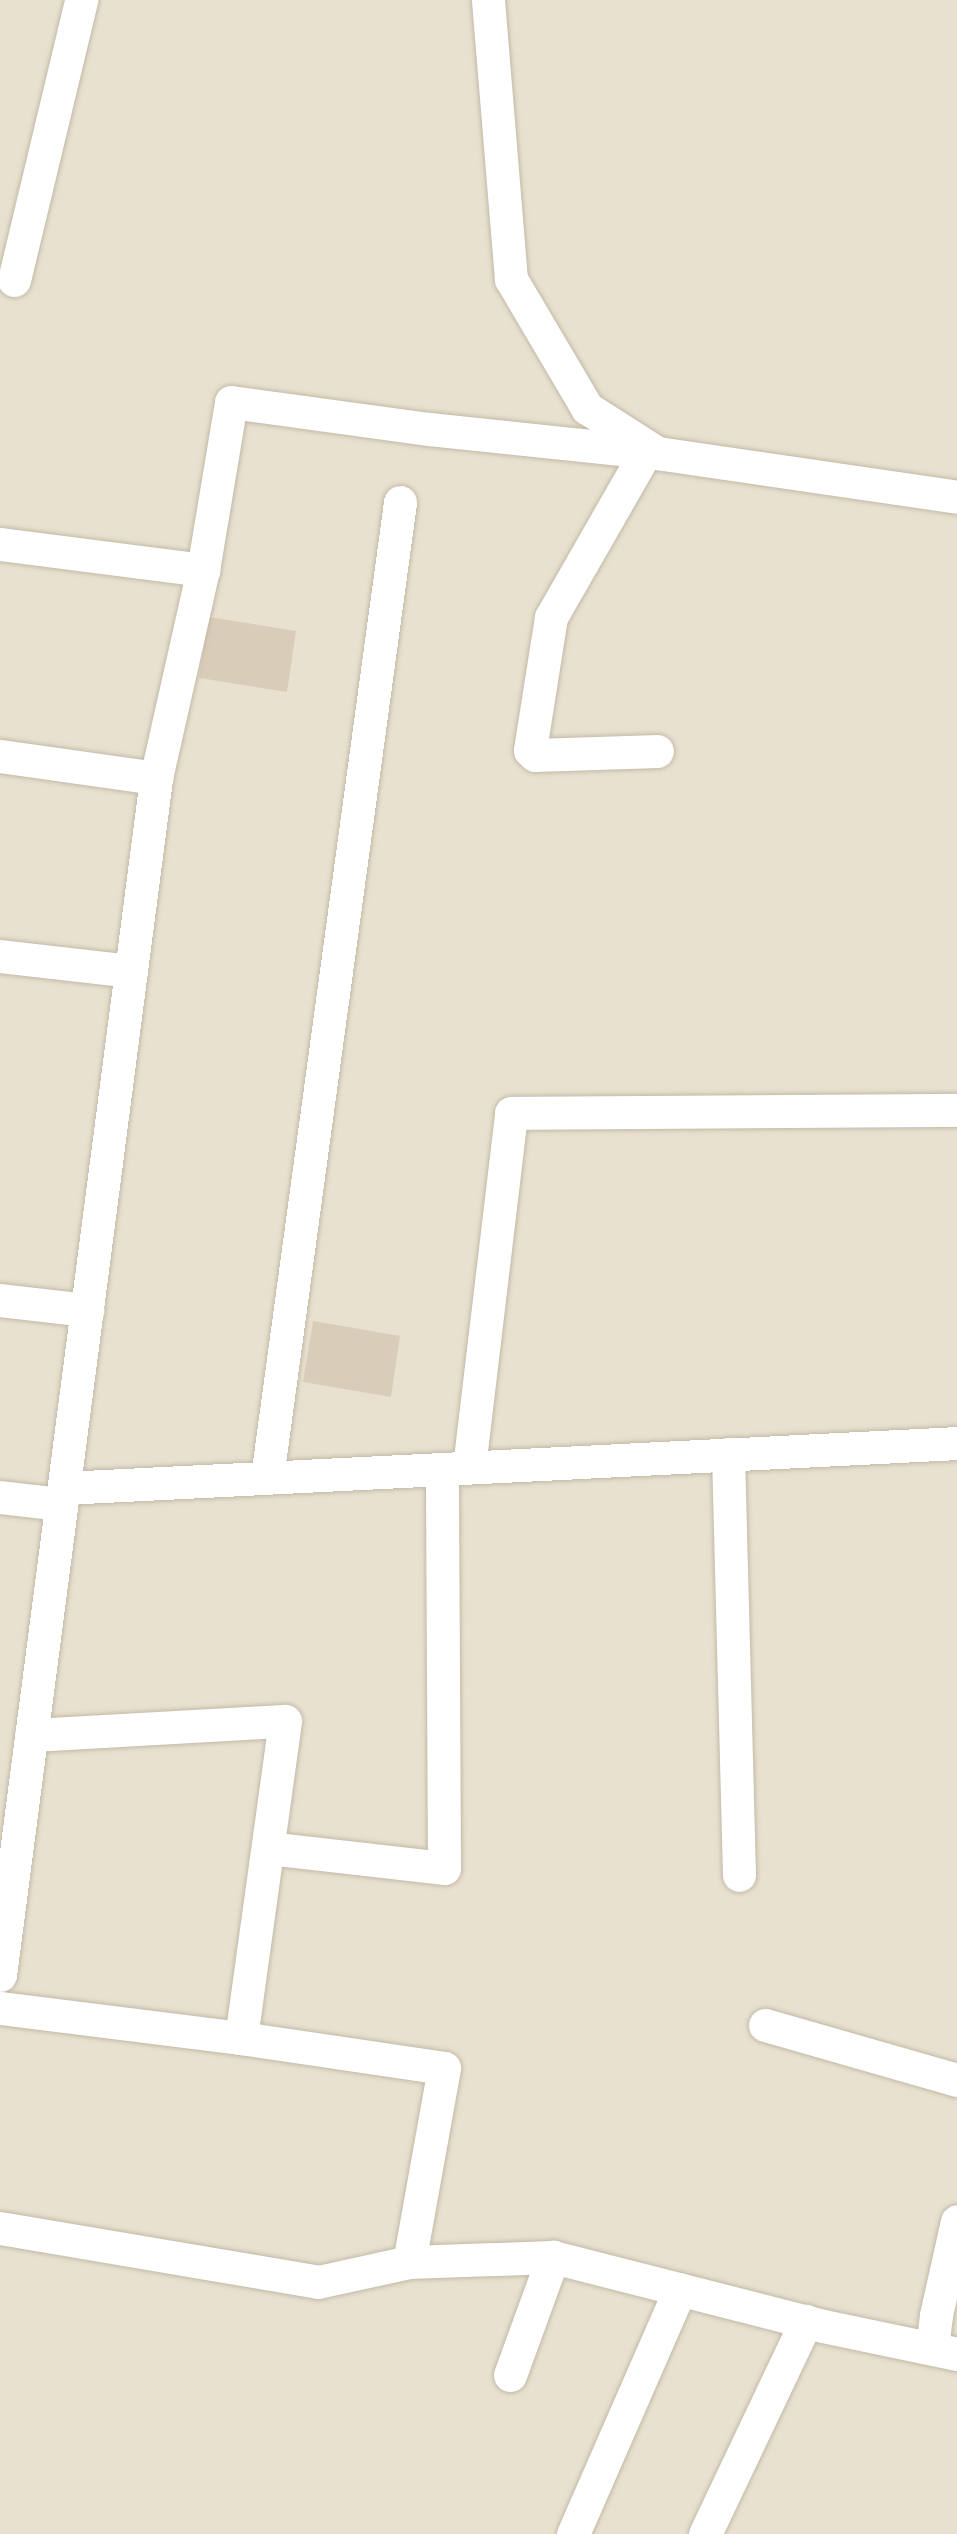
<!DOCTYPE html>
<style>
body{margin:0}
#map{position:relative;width:957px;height:2534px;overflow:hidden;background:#f3eee2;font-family:Raleway,sans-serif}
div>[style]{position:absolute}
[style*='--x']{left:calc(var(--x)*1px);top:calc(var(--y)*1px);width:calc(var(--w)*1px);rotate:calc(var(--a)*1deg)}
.residential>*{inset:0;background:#e8e1cf}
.building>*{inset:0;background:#d9cdb9}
.roads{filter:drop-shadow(0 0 2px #c2b9a7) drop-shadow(0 0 2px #c2b9a7)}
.minor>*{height:33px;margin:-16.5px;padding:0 16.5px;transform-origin:16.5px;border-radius:16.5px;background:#fff}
span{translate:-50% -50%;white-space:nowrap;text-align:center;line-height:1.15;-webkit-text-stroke:6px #fff;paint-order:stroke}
</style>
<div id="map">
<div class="residential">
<div style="clip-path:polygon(0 0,957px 0,957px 2534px,0 2534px)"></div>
</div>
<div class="building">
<div style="clip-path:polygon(209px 617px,296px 631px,287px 692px,199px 678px)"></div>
<div style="clip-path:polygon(313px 1321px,400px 1336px,391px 1397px,303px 1382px)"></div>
</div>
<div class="roads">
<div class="minor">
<div style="--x:488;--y:0;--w:280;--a:85.3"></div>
<div style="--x:511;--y:279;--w:150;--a:59.5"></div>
<div style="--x:587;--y:408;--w:83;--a:32.7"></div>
<div style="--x:657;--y:453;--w:303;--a:8.3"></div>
<div style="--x:14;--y:280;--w:288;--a:-76.5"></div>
<div style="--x:645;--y:453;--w:189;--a:119.8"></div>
<div style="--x:551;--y:617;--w:135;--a:99"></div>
<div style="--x:530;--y:750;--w:7;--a:45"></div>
<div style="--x:535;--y:755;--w:122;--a:-1.9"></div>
<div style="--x:0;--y:544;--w:205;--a:7.3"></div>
<div style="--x:0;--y:756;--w:158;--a:8"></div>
<div style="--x:0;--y:956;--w:132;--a:6.5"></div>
<div style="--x:0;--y:1300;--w:88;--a:6.6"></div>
<div style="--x:728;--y:1454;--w:421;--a:88.5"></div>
<div style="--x:469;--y:1467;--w:356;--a:-83.2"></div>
<div style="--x:511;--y:1113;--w:446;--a:-0.4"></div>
<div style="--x:267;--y:1477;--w:984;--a:-82.23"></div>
<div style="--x:64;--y:1488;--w:894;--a:-2.88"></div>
<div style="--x:0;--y:1497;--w:61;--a:6.5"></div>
<div style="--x:31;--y:1735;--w:254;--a:-3.2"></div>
<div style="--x:285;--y:1721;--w:320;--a:97.9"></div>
<div style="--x:268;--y:1848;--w:177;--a:6.5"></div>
<div style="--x:444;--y:1868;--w:399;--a:-90.3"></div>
<div style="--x:0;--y:1975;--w:1207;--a:-82.57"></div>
<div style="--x:156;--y:778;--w:213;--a:-77.3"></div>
<div style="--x:203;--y:570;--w:170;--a:-80.5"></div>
<div style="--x:231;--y:402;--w:200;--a:7.8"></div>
<div style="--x:429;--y:429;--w:229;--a:6"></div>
<div style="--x:0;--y:2008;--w:243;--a:7.1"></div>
<div style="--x:241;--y:2038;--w:205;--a:8.4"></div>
<div style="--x:444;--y:2068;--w:197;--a:100.2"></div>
<div style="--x:765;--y:2025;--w:200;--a:16"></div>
<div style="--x:0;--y:2228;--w:323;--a:9.6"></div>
<div style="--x:318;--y:2282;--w:93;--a:-12.4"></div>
<div style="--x:409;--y:2262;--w:144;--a:-2"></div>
<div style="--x:553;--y:2257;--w:279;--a:14.3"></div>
<div style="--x:823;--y:2326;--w:137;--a:11.8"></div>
<div style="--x:932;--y:2348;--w:33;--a:-83"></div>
<div style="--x:936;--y:2315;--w:96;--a:-77.4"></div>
<div style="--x:510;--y:2375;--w:126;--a:-70"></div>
<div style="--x:573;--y:2534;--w:267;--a:-66.4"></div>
<div style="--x:705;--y:2534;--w:236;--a:-64.6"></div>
</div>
</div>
</div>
